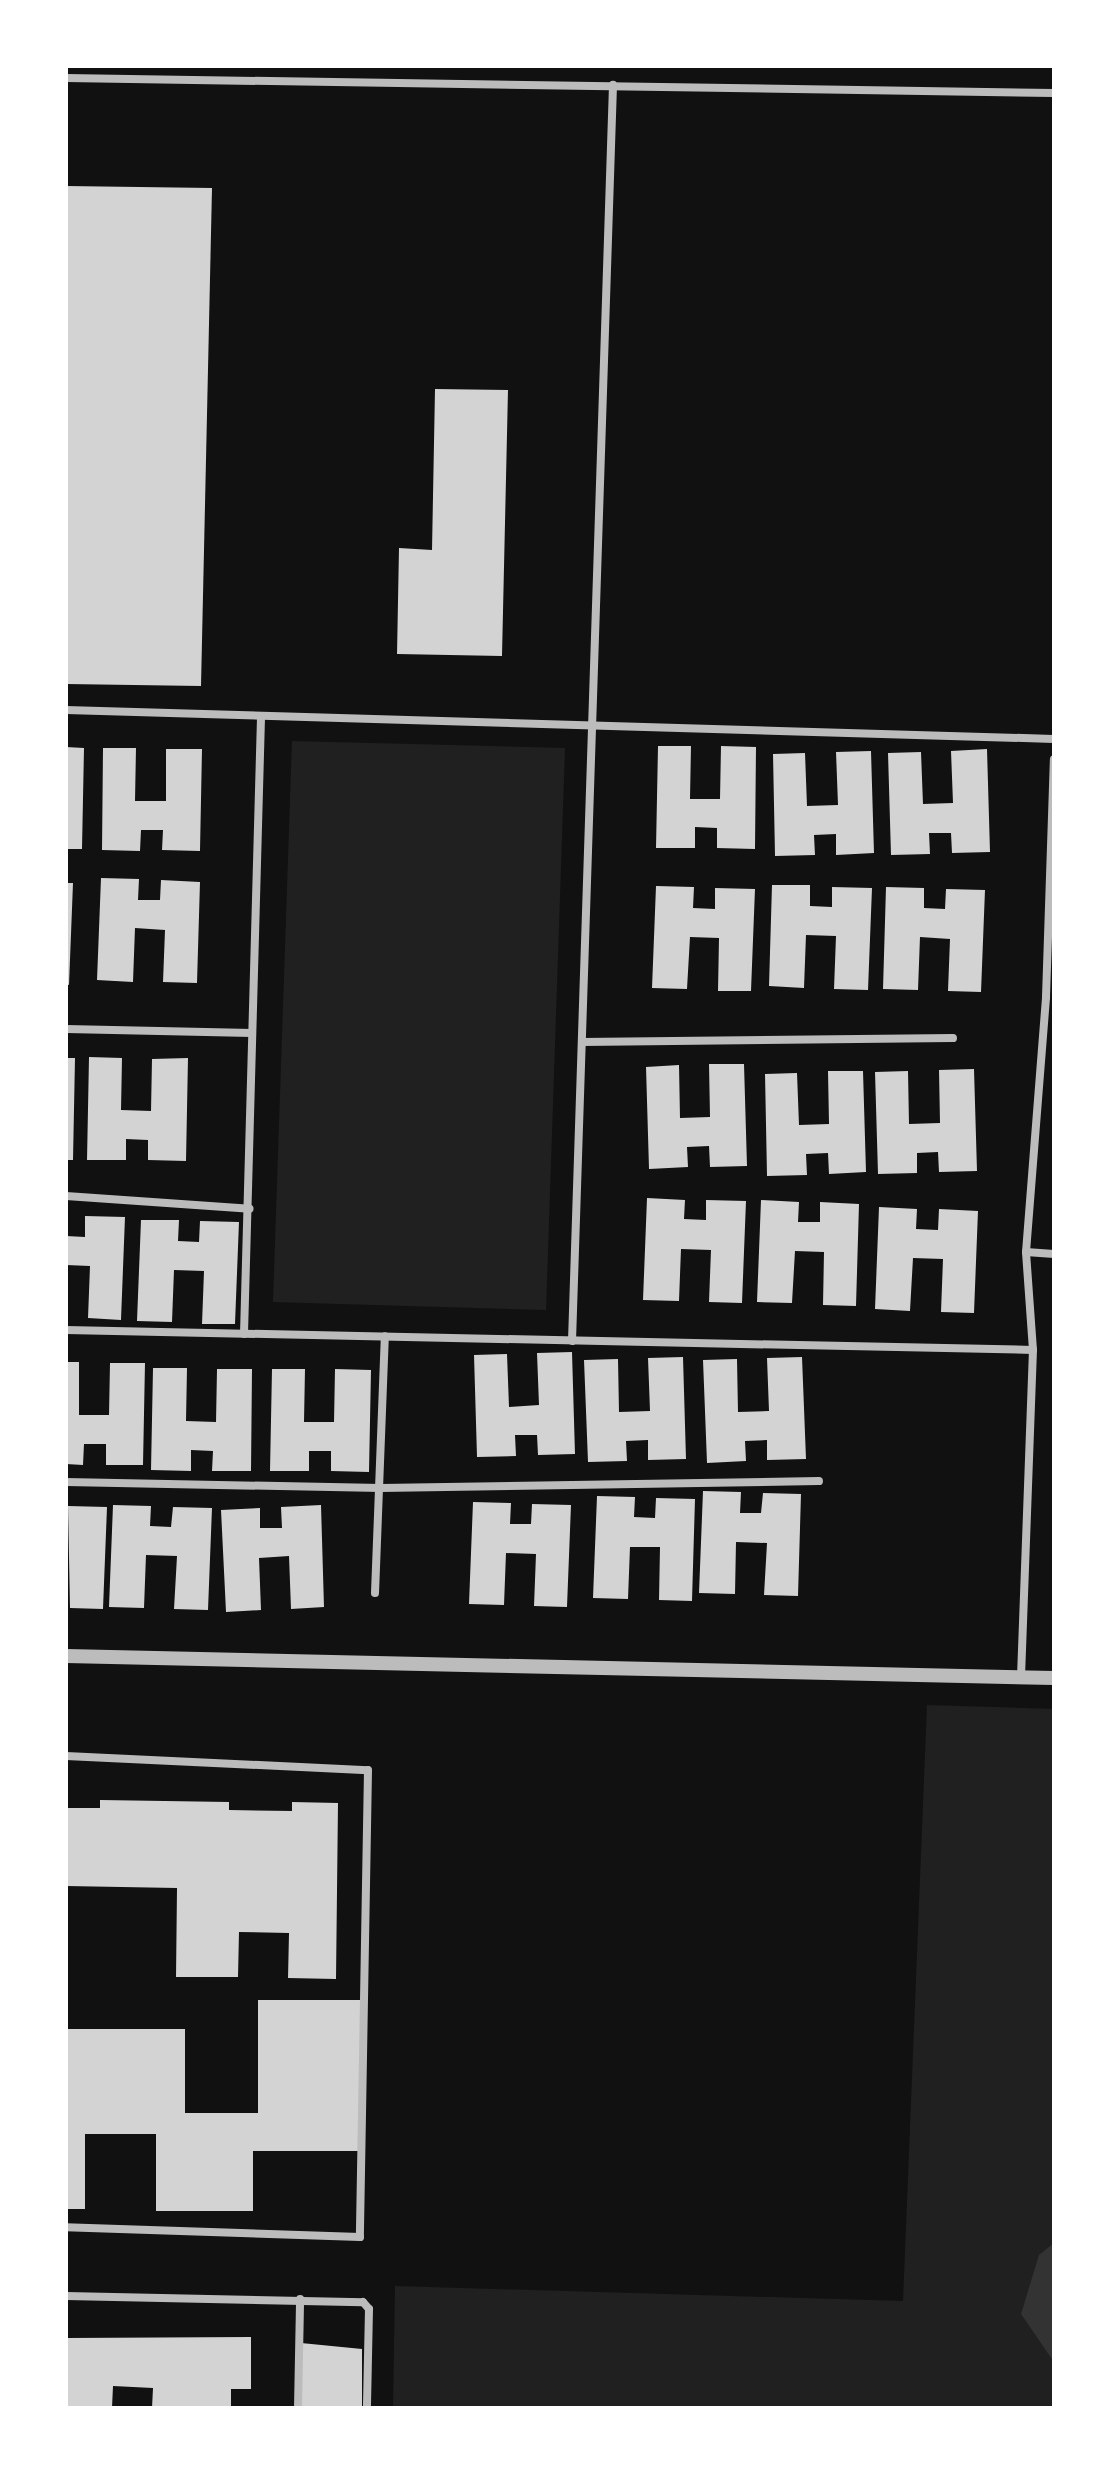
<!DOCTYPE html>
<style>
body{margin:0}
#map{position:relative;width:1120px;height:2474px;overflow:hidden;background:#111;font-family:Barlow,sans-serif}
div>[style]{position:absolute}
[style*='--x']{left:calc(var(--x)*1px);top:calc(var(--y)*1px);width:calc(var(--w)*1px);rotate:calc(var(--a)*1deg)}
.green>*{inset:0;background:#202020}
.water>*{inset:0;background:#333}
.building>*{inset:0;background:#d3d3d3}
.minor>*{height:8px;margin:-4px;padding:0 4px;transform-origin:4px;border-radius:4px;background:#bcbcbc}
.tertiary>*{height:14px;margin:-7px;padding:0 7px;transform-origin:7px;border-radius:7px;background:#bcbcbc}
span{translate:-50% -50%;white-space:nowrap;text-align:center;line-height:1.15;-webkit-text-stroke:6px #fff;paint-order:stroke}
.frame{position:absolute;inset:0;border:68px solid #fff;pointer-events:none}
</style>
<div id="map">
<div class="green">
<div style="clip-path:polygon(292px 741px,565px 748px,546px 1310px,273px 1302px)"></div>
<div style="clip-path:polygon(927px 1705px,1054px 1709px,1054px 2408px,393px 2408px,395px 2286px,903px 2301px)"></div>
</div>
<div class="water">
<div style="clip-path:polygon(1054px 2243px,1054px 2362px,1021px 2314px,1039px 2255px)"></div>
</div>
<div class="building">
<div style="clip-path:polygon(66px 186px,212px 188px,201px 686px,66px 684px)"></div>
<div style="clip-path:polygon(435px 389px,508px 390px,502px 656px,397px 654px,399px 548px,432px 550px)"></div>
<div style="clip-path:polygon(658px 746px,691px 746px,690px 799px,720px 799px,721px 746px,756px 747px,755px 849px,717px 848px,717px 828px,695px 827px,695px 848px,656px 848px)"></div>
<div style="clip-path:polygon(66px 747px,84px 748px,82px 849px,66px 849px)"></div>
<div style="clip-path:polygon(103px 748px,136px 748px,135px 801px,166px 801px,166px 749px,202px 749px,200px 851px,162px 850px,163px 830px,141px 830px,140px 851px,102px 850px)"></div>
<div style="clip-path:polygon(987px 749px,990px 852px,952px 853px,951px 833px,929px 833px,930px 854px,891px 855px,888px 753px,921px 752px,923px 804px,953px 803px,951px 751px)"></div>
<div style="clip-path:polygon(871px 751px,874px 853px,836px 855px,836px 834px,814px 835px,815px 855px,775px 856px,773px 754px,805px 753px,807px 806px,838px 805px,836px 752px)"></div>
<div style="clip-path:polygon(101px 878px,139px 879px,138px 900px,160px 900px,161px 880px,200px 882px,197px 983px,163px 982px,165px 930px,135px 928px,133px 982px,97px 980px)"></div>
<div style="clip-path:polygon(66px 883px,73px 883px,69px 985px,66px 984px)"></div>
<div style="clip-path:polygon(772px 885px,810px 885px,810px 906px,832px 907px,832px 887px,872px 888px,868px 990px,834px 989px,836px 936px,806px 935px,804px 988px,769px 986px)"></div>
<div style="clip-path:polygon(656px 886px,694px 887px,693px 908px,715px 909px,715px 888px,755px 889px,751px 991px,718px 991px,719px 938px,690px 937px,687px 989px,652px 988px)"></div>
<div style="clip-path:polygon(886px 887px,924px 888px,924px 908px,945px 909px,946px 889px,985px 890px,981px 992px,948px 991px,950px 939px,920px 937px,918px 990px,883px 989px)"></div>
<div style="clip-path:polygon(89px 1057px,122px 1058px,121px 1110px,151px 1111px,152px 1059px,188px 1058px,186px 1161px,148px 1160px,148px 1140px,126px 1139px,126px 1160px,87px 1160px)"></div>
<div style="clip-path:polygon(66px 1058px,75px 1058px,73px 1160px,66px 1160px)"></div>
<div style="clip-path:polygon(709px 1064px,744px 1064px,747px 1166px,710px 1167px,709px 1146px,687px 1147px,688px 1167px,649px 1169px,646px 1067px,679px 1065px,680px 1118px,710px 1117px)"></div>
<div style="clip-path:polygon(974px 1069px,977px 1171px,939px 1172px,938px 1152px,917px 1153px,917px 1173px,878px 1174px,875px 1072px,908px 1071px,909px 1124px,940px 1123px,939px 1070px)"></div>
<div style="clip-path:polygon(828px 1071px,863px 1071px,866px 1172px,829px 1174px,828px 1153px,806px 1154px,807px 1175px,767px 1176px,765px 1074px,797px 1073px,799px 1125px,829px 1124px)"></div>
<div style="clip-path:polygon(647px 1198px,685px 1200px,684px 1219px,706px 1220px,706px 1200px,746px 1201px,742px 1303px,709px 1302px,711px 1250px,681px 1249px,679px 1301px,643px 1300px)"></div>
<div style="clip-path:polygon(761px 1200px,799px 1202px,798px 1222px,820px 1222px,820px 1202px,859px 1204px,856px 1306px,823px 1305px,824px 1252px,795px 1251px,792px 1303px,757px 1302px)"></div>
<div style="clip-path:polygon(879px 1207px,917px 1209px,916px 1229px,938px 1230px,939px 1209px,978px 1211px,974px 1313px,941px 1312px,943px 1259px,913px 1258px,910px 1311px,875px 1309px)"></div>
<div style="clip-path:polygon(85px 1216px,125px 1217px,121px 1320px,88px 1318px,90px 1266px,66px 1265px,66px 1236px,85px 1237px)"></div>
<div style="clip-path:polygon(141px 1220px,179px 1220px,178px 1241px,199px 1242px,200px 1221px,239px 1222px,235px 1324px,202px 1324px,204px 1271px,174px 1270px,172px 1322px,137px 1321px)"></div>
<div style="clip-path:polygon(572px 1352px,575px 1454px,538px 1455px,537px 1435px,515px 1435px,516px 1456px,477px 1457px,474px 1355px,507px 1354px,509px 1407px,539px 1405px,537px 1353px)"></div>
<div style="clip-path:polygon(683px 1357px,686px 1459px,648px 1460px,648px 1440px,626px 1441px,627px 1461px,588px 1462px,584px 1360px,618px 1359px,619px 1412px,650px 1411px,648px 1358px)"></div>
<div style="clip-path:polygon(802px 1357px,806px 1459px,767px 1460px,767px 1440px,745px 1441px,746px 1461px,707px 1463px,703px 1360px,737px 1359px,738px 1412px,769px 1411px,767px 1358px)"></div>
<div style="clip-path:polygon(66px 1362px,79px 1362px,79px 1415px,109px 1415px,110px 1363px,145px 1363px,143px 1465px,106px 1465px,106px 1444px,84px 1444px,83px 1465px,66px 1464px)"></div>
<div style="clip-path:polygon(153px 1368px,187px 1368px,186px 1421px,216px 1422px,217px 1369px,252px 1369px,251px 1471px,212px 1471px,213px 1451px,191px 1450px,191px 1471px,151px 1470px)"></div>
<div style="clip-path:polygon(272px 1369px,305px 1369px,304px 1422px,334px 1422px,335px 1369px,371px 1370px,369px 1472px,331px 1471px,331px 1451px,309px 1451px,309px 1471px,270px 1471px)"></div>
<div style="clip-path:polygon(703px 1491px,741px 1492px,740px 1513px,761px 1513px,763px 1493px,801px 1494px,798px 1596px,764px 1595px,767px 1543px,736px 1542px,735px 1594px,699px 1593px)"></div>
<div style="clip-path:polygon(597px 1496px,635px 1497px,634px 1517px,655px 1518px,656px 1498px,695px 1499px,692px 1601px,659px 1600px,660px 1547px,630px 1547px,628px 1599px,593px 1598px)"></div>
<div style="clip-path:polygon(473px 1502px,511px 1503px,510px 1524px,531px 1524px,532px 1504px,571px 1505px,567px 1607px,534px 1606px,536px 1554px,506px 1553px,504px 1605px,469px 1604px)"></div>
<div style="clip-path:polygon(113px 1505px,151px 1506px,150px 1526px,171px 1527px,173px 1507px,212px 1508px,208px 1610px,174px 1609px,177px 1556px,146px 1555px,144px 1608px,109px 1607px)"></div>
<div style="clip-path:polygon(321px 1505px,324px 1607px,291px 1609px,289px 1556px,259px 1558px,261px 1610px,226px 1612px,221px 1510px,260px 1508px,260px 1528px,282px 1528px,281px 1507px)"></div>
<div style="clip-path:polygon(68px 1506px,107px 1507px,103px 1609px,70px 1608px)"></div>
<div style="clip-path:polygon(100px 1800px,229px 1802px,229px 1810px,292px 1811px,292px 1802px,338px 1803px,336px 1979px,288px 1978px,289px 1933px,239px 1932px,238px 1977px,176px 1977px,177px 1888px,66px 1886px,66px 1808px,100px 1808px)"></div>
<div style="clip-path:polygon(258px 2000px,362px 2000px,362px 2151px,253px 2151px,253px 2211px,156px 2211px,156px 2134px,85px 2134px,85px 2209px,66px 2209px,66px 2029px,185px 2029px,185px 2113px,258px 2113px)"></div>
<div style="clip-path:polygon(251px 2337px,251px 2389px,231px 2389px,231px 2408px,152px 2408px,153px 2388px,113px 2386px,112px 2408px,66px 2408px,66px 2338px)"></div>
<div style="clip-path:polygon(301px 2343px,362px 2349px,362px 2408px,300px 2406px)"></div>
</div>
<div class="minor">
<div style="--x:66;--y:78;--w:988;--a:0.87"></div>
<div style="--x:66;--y:710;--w:988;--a:1.68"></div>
<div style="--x:66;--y:1029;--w:186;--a:1.2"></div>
<div style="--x:582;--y:1042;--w:371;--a:-0.6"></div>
<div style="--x:66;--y:1196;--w:184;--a:4"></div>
<div style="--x:1026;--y:1252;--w:28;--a:4"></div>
<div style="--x:66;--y:1330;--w:967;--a:1.18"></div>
<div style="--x:244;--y:1334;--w:618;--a:-88.42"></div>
<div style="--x:572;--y:1341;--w:1257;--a:-88.13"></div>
<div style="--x:66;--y:1482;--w:315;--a:1.1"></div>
<div style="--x:381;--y:1488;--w:438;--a:-0.9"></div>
<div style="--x:375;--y:1593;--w:257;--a:-87.8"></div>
<div style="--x:1021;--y:1677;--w:327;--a:-87.9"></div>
<div style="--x:1033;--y:1350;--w:98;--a:-94.1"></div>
<div style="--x:1026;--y:1252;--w:256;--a:-85.5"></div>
<div style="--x:1046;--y:997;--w:238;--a:-88.1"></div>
<div style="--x:66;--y:1756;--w:302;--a:2.7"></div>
<div style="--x:368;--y:1770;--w:467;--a:91"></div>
<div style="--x:360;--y:2237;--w:294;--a:-178.1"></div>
<div style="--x:66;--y:2296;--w:297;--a:1.2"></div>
<div style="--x:363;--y:2302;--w:9;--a:49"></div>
<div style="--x:369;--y:2309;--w:99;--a:91.2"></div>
<div style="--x:298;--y:2408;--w:109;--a:-88.9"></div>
</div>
<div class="tertiary">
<div style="--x:66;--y:1656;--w:988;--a:1.28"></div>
</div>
<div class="frame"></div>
</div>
